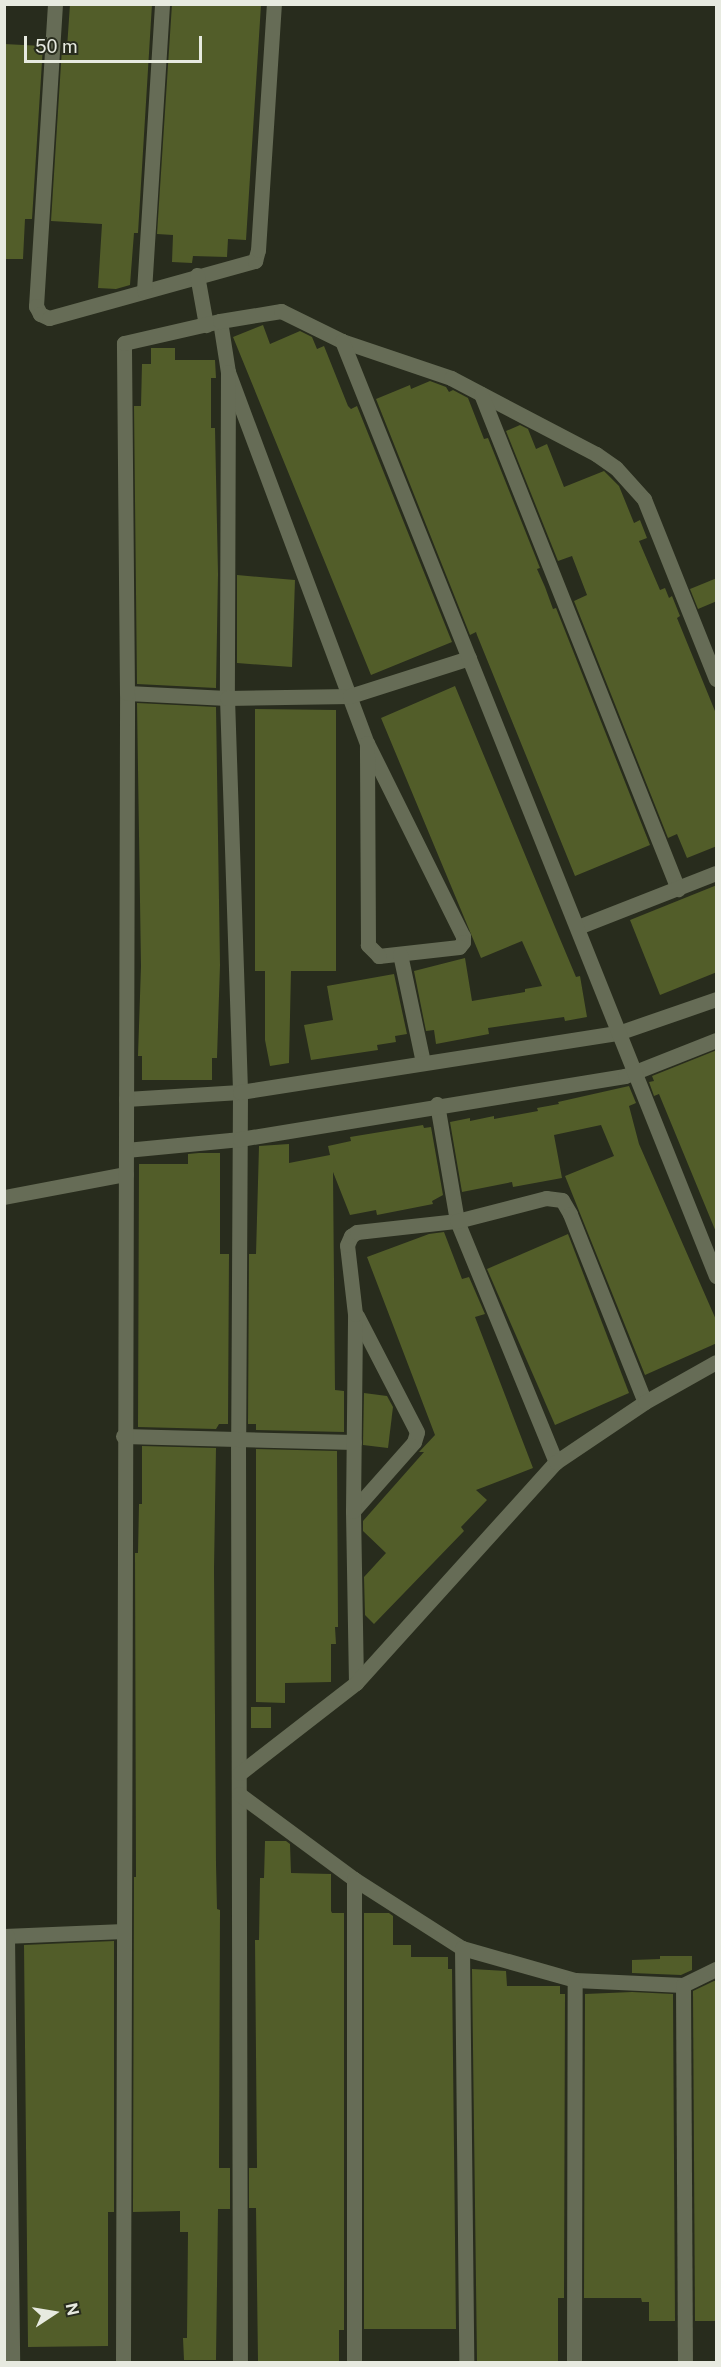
<!DOCTYPE html>
<style>
body{margin:0}
#map{position:relative;width:721px;height:2367px;overflow:hidden;background:#282c1d;font-family:"Public Sans",sans-serif}
div>[style]{position:absolute}
[style*='--x']{left:calc(var(--x)*1px);top:calc(var(--y)*1px);width:calc(var(--w)*1px);rotate:calc(var(--a)*1deg)}
.building>*{inset:0;background:#525d29}
.minor>*{height:15px;margin:-7.5px;padding:0 7.5px;transform-origin:7.5px;border-radius:7.5px;background:#666c56}
span{translate:-50% -50%;white-space:nowrap;text-align:center;line-height:1.15;-webkit-text-stroke:4.5px #282c1d;paint-order:stroke}
.frame{position:absolute;inset:0;border:6px solid #e7eae0;pointer-events:none}
.north{position:absolute;left:24px;top:2283px;width:60px;height:60px;-webkit-text-stroke:4px #282c1d;paint-order:stroke;rotate:78deg;font-size:16px;font-weight:700;line-height:24px;text-align:center;color:#e7eae0}
.north::after{content:'';display:block;margin:auto;width:21px;height:27px;background:#e7eae0;clip-path:polygon(50% 0,100% 100%,50% 72%,0 100%)}
.scale{position:absolute;left:24px;top:36px;width:178px;height:27px;box-sizing:border-box;border:3px solid #e7eae0;border-top:0;padding-left:8px;font-size:18px;line-height:21px;white-space:nowrap;color:#e7eae0;-webkit-text-stroke:4px #282c1d;paint-order:stroke}
</style>
<div id="map">
<div class="building">
<div style="clip-path:polygon(70px 4px,152px 4px,138px 233px,134px 233px,130px 285px,116px 289px,98px 288px,102px 224px,51px 221px,62px 48px,67px 48px)"></div>
<div style="clip-path:polygon(172px 4px,261px 5px,246px 240px,228px 239px,227px 257px,193px 256px,192px 263px,172px 262px,173px 235px,157px 234px)"></div>
<div style="clip-path:polygon(4px 44px,43px 46px,32px 219px,25px 219px,23px 259px,4px 259px)"></div>
<div style="clip-path:polygon(263px 325px,270px 344px,300px 331px,312px 337px,317px 349px,324px 346px,348px 406px,351px 409px,357px 406px,452px 642px,371px 675px,233px 337px)"></div>
<div style="clip-path:polygon(151px 348px,175px 348px,175px 360px,215px 360px,216px 378px,211px 378px,211px 428px,215px 428px,218px 574px,216px 688px,137px 684px,134px 406px,141px 406px,142px 364px,151px 364px)"></div>
<div style="clip-path:polygon(430px 381px,446px 387px,449px 392px,453px 390px,468px 398px,484px 439px,488px 438px,540px 568px,537px 569px,545px 587px,553px 609px,556px 608px,650px 845px,575px 876px,477px 635px,476px 632px,470px 635px,376px 399px,410px 385px,411px 389px)"></div>
<div style="clip-path:polygon(520px 425px,528px 429px,536px 449px,547px 444px,564px 487px,604px 471px,619px 486px,634px 523px,640px 520px,647px 538px,639px 541px,660px 590px,665px 588px,669px 598px,672px 596px,680px 616px,677px 618px,717px 716px,717px 846px,687px 858px,677px 834px,668px 838px,574px 601px,587px 595px,572px 556px,558px 561px,506px 431px)"></div>
<div style="clip-path:polygon(237px 575px,295px 580px,292px 667px,237px 663px)"></div>
<div style="clip-path:polygon(717px 578px,717px 601px,698px 609px,690px 589px)"></div>
<div style="clip-path:polygon(455px 686px,555px 927px,576px 977px,580px 976px,587px 1017px,565px 1021px,564px 1017px,488px 1028px,489px 1034px,436px 1044px,434px 1030px,426px 1031px,414px 971px,465px 958px,472px 1001px,525px 992px,525px 989px,542px 986px,522px 941px,481px 958px,381px 718px)"></div>
<div style="clip-path:polygon(137px 703px,216px 707px,220px 965px,217px 1058px,212px 1058px,212px 1080px,142px 1080px,142px 1056px,138px 1056px,141px 966px)"></div>
<div style="clip-path:polygon(255px 709px,336px 710px,336px 971px,291px 971px,289px 1063px,270px 1066px,265px 1040px,265px 971px,255px 971px)"></div>
<div style="clip-path:polygon(717px 885px,717px 972px,660px 995px,630px 920px)"></div>
<div style="clip-path:polygon(394px 974px,407px 1034px,395px 1036px,396px 1042px,377px 1045px,378px 1050px,311px 1060px,304px 1025px,333px 1020px,327px 986px)"></div>
<div style="clip-path:polygon(717px 1050px,717px 1232px,716px 1232px,659px 1094px,654px 1096px,649px 1082px,654px 1081px,652px 1076px)"></div>
<div style="clip-path:polygon(629px 1086px,636px 1103px,629px 1106px,639px 1144px,717px 1322px,717px 1343px,645px 1375px,565px 1176px,614px 1156px,601px 1125px,554px 1135px,562px 1178px,513px 1187px,512px 1182px,462px 1192px,450px 1122px,470px 1118px,470px 1121px,494px 1116px,494px 1119px,538px 1111px,537px 1108px,559px 1104px,558px 1102px)"></div>
<div style="clip-path:polygon(423px 1125px,424px 1128px,431px 1127px,443px 1195px,432px 1201px,433px 1204px,377px 1215px,376px 1210px,350px 1215px,333px 1172px,335px 1390px,344px 1391px,344px 1432px,256px 1430px,256px 1424px,248px 1424px,249px 1254px,256px 1254px,259px 1146px,289px 1144px,289px 1163px,330px 1155px,328px 1146px,351px 1141px,350px 1137px)"></div>
<div style="clip-path:polygon(199px 1153px,220px 1153px,220px 1254px,229px 1254px,228px 1424px,219px 1424px,216px 1429px,138px 1427px,139px 1164px,188px 1164px,188px 1154px)"></div>
<div style="clip-path:polygon(444px 1232px,462px 1279px,469px 1277px,485px 1314px,475px 1317px,533px 1468px,476px 1490px,487px 1500px,461px 1527px,464px 1531px,374px 1624px,365px 1615px,364px 1577px,386px 1553px,363px 1531px,363px 1521px,424px 1452px,419px 1452px,435px 1435px,367px 1257px,429px 1234px)"></div>
<div style="clip-path:polygon(568px 1234px,629px 1393px,555px 1425px,487px 1269px)"></div>
<div style="clip-path:polygon(364px 1393px,387px 1396px,393px 1407px,388px 1448px,363px 1445px)"></div>
<div style="clip-path:polygon(142px 1446px,216px 1448px,214px 1569px,216px 1864px,217px 1909px,220px 1910px,219px 2168px,230px 2168px,230px 2209px,218px 2209px,216px 2360px,184px 2360px,183px 2338px,187px 2338px,188px 2232px,180px 2232px,180px 2211px,133px 2212px,134px 1877px,136px 1877px,135px 1553px,138px 1553px,139px 1504px,142px 1504px)"></div>
<div style="clip-path:polygon(256px 1449px,337px 1451px,338px 1627px,335px 1627px,336px 1644px,331px 1644px,331px 1682px,285px 1683px,285px 1703px,256px 1702px)"></div>
<div style="clip-path:polygon(251px 1707px,271px 1707px,271px 1728px,251px 1728px)"></div>
<div style="clip-path:polygon(265px 1841px,286px 1841px,290px 1844px,291px 1873px,331px 1874px,331px 1911px,332px 1913px,344px 1913px,344px 2330px,339px 2330px,339px 2362px,258px 2362px,256px 2208px,249px 2208px,249px 2168px,257px 2168px,255px 1940px,259px 1940px,260px 1878px,264px 1878px)"></div>
<div style="clip-path:polygon(364px 1913px,389px 1913px,393px 1916px,393px 1945px,411px 1945px,411px 1957px,448px 1957px,448px 1969px,452px 1969px,456px 2329px,364px 2329px)"></div>
<div style="clip-path:polygon(114px 1941px,114px 2212px,108px 2212px,108px 2346px,28px 2347px,24px 1945px)"></div>
<div style="clip-path:polygon(660px 1956px,692px 1956px,692px 1970px,681px 1975px,632px 1973px,632px 1960px,660px 1959px)"></div>
<div style="clip-path:polygon(472px 1969px,506px 1971px,507px 1986px,560px 1986px,560px 1994px,565px 1994px,564px 2298px,558px 2298px,558px 2362px,477px 2362px)"></div>
<div style="clip-path:polygon(714px 1981px,717px 1981px,717px 2321px,695px 2321px,693px 1991px)"></div>
<div style="clip-path:polygon(632px 1992px,673px 1994px,675px 2321px,649px 2321px,649px 2302px,642px 2302px,641px 2298px,584px 2298px,585px 1994px)"></div>
</div>
<div class="minor">
<div style="--x:55;--y:4;--w:303;--a:93.6"></div>
<div style="--x:36;--y:306;--w:9;--a:63"></div>
<div style="--x:40;--y:314;--w:10;--a:24"></div>
<div style="--x:49;--y:318;--w:214;--a:-15.5"></div>
<div style="--x:255;--y:261;--w:11;--a:-75"></div>
<div style="--x:258;--y:250;--w:247;--a:-86.3"></div>
<div style="--x:197;--y:275;--w:51;--a:79.8"></div>
<div style="--x:144;--y:291;--w:288;--a:-86.4"></div>
<div style="--x:220;--y:321;--w:52;--a:81.1"></div>
<div style="--x:228;--y:372;--w:396;--a:69.5"></div>
<div style="--x:367;--y:743;--w:216;--a:63.6"></div>
<div style="--x:463;--y:936;--w:6;--a:90"></div>
<div style="--x:463;--y:942;--w:6;--a:129"></div>
<div style="--x:459;--y:947;--w:81;--a:173.6"></div>
<div style="--x:379;--y:956;--w:16;--a:-135"></div>
<div style="--x:368;--y:945;--w:202;--a:-90.3"></div>
<div style="--x:342;--y:341;--w:115;--a:18.7"></div>
<div style="--x:451;--y:378;--w:164;--a:27.7"></div>
<div style="--x:596;--y:454;--w:24;--a:35"></div>
<div style="--x:616;--y:468;--w:42;--a:47.9"></div>
<div style="--x:644;--y:499;--w:194;--a:68.2"></div>
<div style="--x:228;--y:372;--w:326;--a:90.2"></div>
<div style="--x:227;--y:698;--w:394;--a:88.1"></div>
<div style="--x:240;--y:1092;--w:347;--a:90.3"></div>
<div style="--x:238;--y:1439;--w:923;--a:89.88"></div>
<div style="--x:481;--y:394;--w:533;--a:68.3"></div>
<div style="--x:127;--y:693;--w:100;--a:2.9"></div>
<div style="--x:227;--y:698;--w:123;--a:-0.9"></div>
<div style="--x:350;--y:696;--w:125;--a:-17.7"></div>
<div style="--x:578;--y:927;--w:148;--a:-21.4"></div>
<div style="--x:400;--y:954;--w:110;--a:78"></div>
<div style="--x:126;--y:1099;--w:114;--a:-3.5"></div>
<div style="--x:240;--y:1092;--w:383;--a:-8.9"></div>
<div style="--x:618;--y:1033;--w:104;--a:-19.1"></div>
<div style="--x:437;--y:1104;--w:119;--a:80.3"></div>
<div style="--x:457;--y:1221;--w:261;--a:67.7"></div>
<div style="--x:126;--y:1150;--w:115;--a:-5.5"></div>
<div style="--x:240;--y:1139;--w:390;--a:-9.3"></div>
<div style="--x:625;--y:1076;--w:98;--a:-21.6"></div>
<div style="--x:4;--y:1197;--w:124;--a:-10.7"></div>
<div style="--x:123;--y:1436;--w:231;--a:1.5"></div>
<div style="--x:353;--y:1511;--w:92;--a:-48.5"></div>
<div style="--x:414;--y:1442;--w:10;--a:-73"></div>
<div style="--x:417;--y:1432;--w:131;--a:-117.3"></div>
<div style="--x:356;--y:1683;--w:172;--a:-91"></div>
<div style="--x:353;--y:1511;--w:197;--a:-89.4"></div>
<div style="--x:355;--y:1314;--w:69;--a:-96.6"></div>
<div style="--x:347;--y:1245;--w:10;--a:-66"></div>
<div style="--x:351;--y:1236;--w:7;--a:-34"></div>
<div style="--x:357;--y:1232;--w:101;--a:-6.3"></div>
<div style="--x:457;--y:1221;--w:92;--a:-14.5"></div>
<div style="--x:546;--y:1198;--w:16;--a:7"></div>
<div style="--x:562;--y:1200;--w:16;--a:60"></div>
<div style="--x:570;--y:1214;--w:202;--a:68.3"></div>
<div style="--x:240;--y:1773;--w:147;--a:-37.8"></div>
<div style="--x:356;--y:1683;--w:298;--a:-47.9"></div>
<div style="--x:556;--y:1462;--w:107;--a:-34"></div>
<div style="--x:645;--y:1402;--w:81;--a:-29.4"></div>
<div style="--x:239;--y:1794;--w:143;--a:36.5"></div>
<div style="--x:354;--y:1879;--w:128;--a:32.6"></div>
<div style="--x:462;--y:1948;--w:117;--a:15.8"></div>
<div style="--x:575;--y:1980;--w:108;--a:2.7"></div>
<div style="--x:683;--y:1985;--w:37;--a:-26"></div>
<div style="--x:4;--y:1936;--w:120;--a:-2.4"></div>
<div style="--x:7;--y:1936;--w:426;--a:89.3"></div>
<div style="--x:462;--y:1948;--w:414;--a:89.4"></div>
<div style="--x:683;--y:1985;--w:377;--a:89.7"></div>
<div style="--x:123;--y:2362;--w:1669;--a:-89.86"></div>
<div style="--x:127;--y:693;--w:350;--a:-90.5"></div>
<div style="--x:124;--y:343;--w:98;--a:-12.9"></div>
<div style="--x:220;--y:321;--w:62;--a:-9.3"></div>
<div style="--x:281;--y:311;--w:68;--a:26.2"></div>
<div style="--x:342;--y:341;--w:1007;--a:68.2"></div>
<div style="--x:354;--y:2362;--w:483;--a:-90"></div>
<div style="--x:574;--y:2362;--w:382;--a:-89.9"></div>
</div>
<div class="frame"></div>
<div class="north">N</div>
<div class="scale">50 m</div>
</div>
